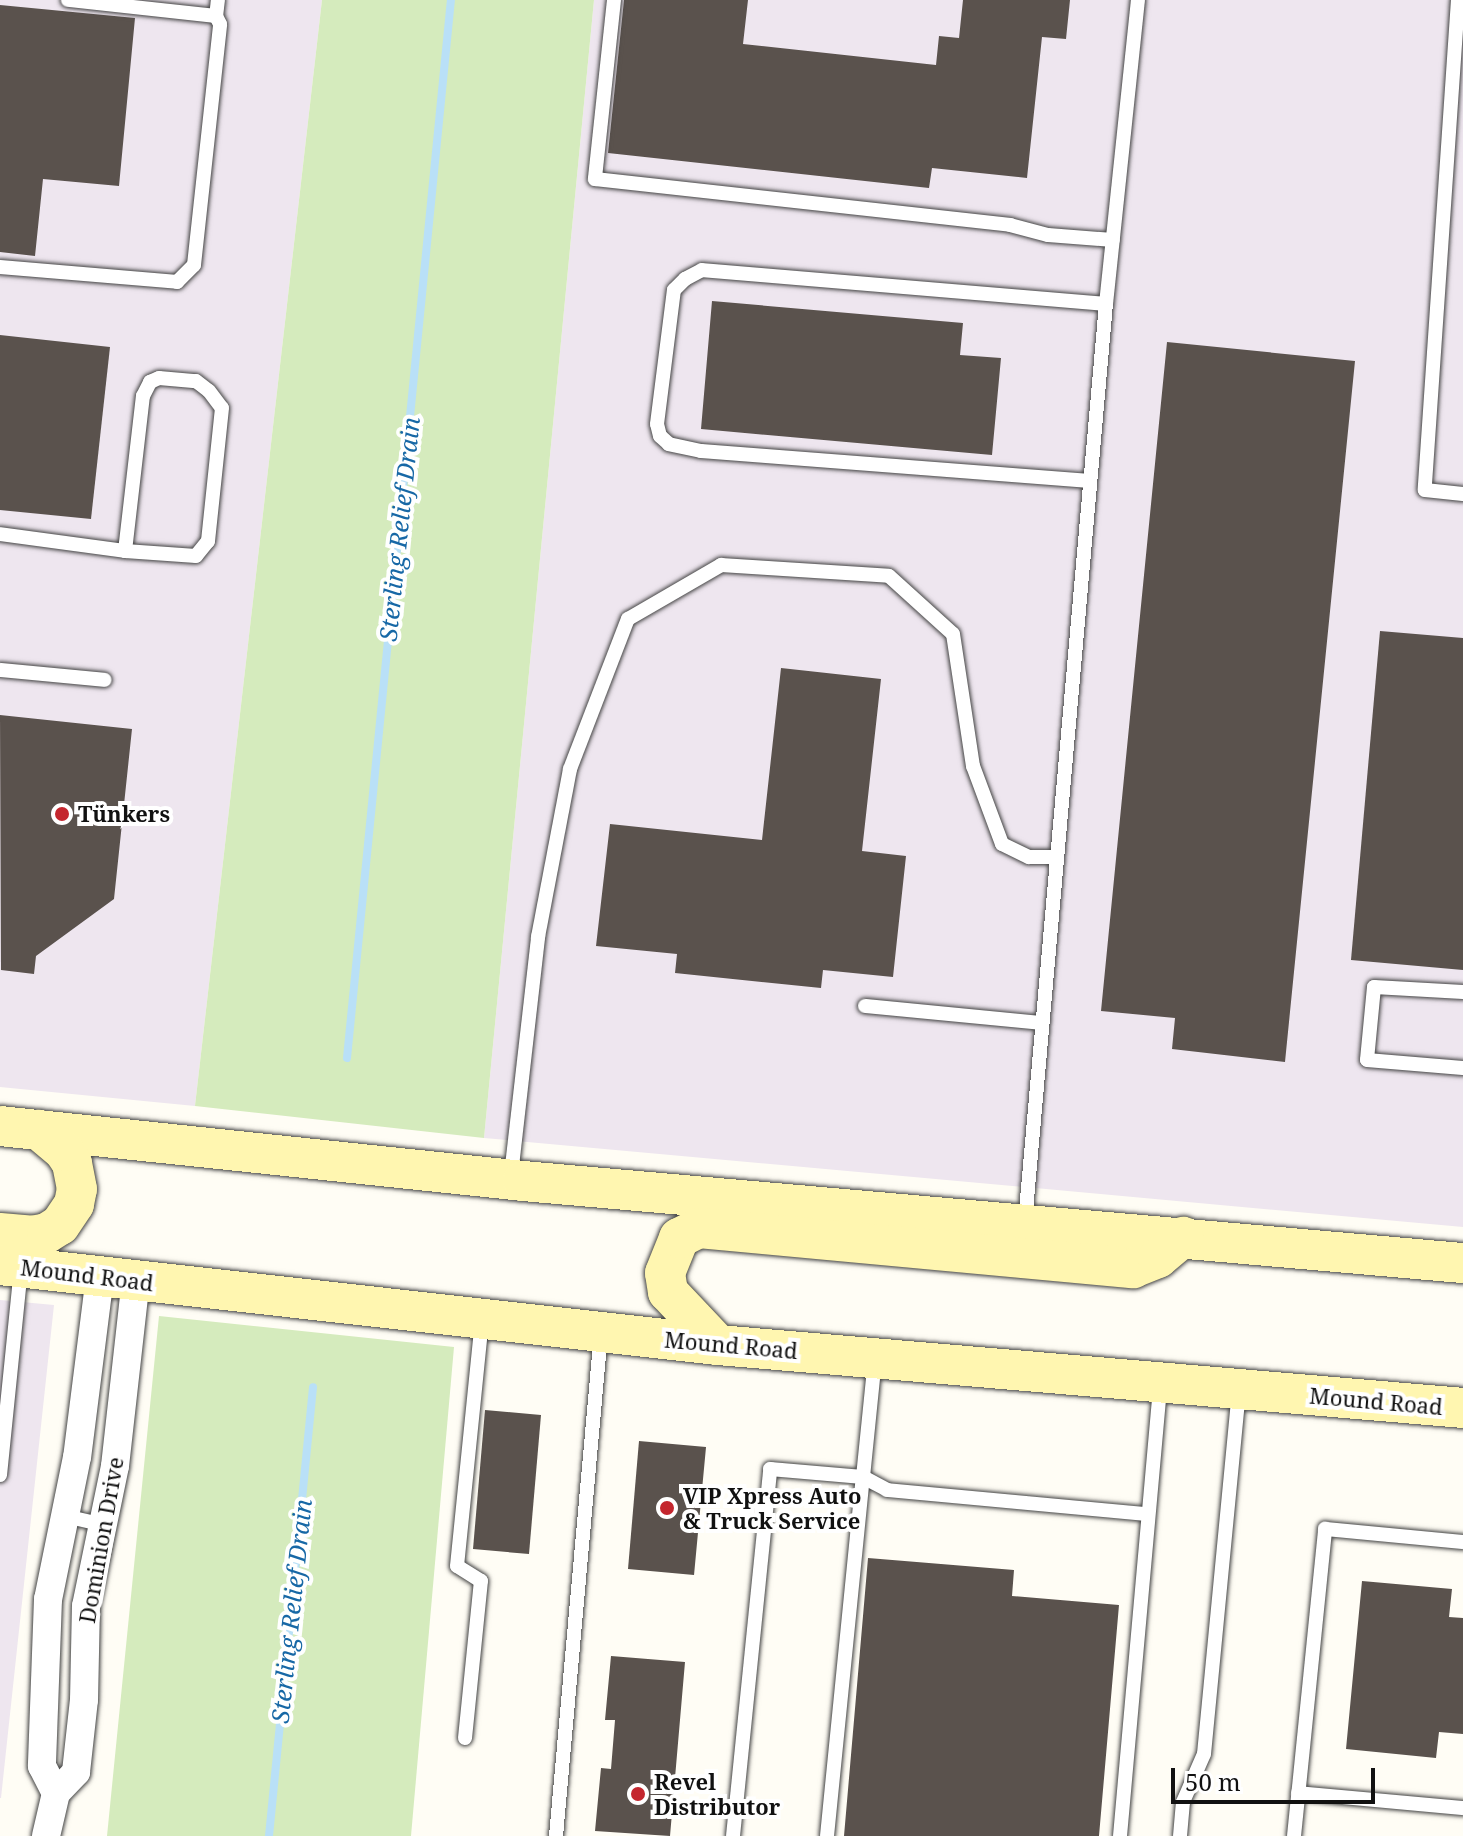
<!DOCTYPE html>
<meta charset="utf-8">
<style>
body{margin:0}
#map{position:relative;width:1463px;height:1836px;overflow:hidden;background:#fffdf5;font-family:"Noto Serif",serif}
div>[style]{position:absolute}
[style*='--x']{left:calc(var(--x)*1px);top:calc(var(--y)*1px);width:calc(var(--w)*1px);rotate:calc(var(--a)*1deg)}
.industrial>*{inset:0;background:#eee6ef}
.green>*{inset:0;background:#d5ebbd}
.stream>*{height:8px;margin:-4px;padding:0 4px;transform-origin:4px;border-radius:4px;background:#b9e0f7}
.building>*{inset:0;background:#5a524d}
.roads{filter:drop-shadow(0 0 2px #444) drop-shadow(0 0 2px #444)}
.lane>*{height:14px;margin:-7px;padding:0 7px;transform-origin:7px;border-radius:7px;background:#fff}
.street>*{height:28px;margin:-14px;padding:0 14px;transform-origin:14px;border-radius:14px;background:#fff}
.secondary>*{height:40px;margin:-20px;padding:0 20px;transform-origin:20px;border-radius:20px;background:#fff6b0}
.dots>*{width:22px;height:22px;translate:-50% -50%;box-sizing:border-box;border:4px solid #fff;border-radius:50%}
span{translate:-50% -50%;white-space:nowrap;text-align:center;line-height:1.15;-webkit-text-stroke:8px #fff;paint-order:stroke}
.poi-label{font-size:22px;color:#111;font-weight:700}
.left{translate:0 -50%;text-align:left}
.street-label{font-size:22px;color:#111}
.water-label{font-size:24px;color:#1768a6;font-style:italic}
.scale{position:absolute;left:1171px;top:1768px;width:204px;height:36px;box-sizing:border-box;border:4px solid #111;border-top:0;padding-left:10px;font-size:24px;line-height:28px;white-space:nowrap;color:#111;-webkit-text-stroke:6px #fff;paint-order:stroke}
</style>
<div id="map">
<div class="industrial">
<div style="clip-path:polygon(0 0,322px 0,195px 1106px,0 1087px)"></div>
<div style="clip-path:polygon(594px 0,1463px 0,1463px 1227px,484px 1138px)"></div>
<div style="clip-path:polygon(0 1300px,54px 1305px,1px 1798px,0 1798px)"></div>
</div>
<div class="green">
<div style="clip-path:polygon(322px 0,594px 0,484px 1138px,195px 1106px)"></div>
<div style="clip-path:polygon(159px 1316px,454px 1347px,411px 1836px,107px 1836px)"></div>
</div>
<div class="stream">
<div style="--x:347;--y:1058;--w:1063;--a:-84.39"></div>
<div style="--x:269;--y:1836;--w:451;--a:-84.4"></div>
</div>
<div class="building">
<div style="clip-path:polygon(624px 0,748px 0,743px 44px,936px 65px,939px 36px,959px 38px,963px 0,1070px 0,1066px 39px,1042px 37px,1027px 178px,932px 168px,929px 188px,608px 153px)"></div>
<div style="clip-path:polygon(0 5px,135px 18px,119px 186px,43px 179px,35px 256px,0 252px)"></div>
<div style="clip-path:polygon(712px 301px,963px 323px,960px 355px,1001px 358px,992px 455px,701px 429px)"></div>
<div style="clip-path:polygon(0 335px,110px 347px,91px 519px,0 510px)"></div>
<div style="clip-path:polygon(1167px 342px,1355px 361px,1285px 1062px,1172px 1049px,1175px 1018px,1101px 1011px)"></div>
<div style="clip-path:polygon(1380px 631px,1463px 638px,1463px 970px,1351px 960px)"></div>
<div style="clip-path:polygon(781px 668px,881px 679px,862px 851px,906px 856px,893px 977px,823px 970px,821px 988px,675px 973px,677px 954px,596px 946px,610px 824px,762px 840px)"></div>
<div style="clip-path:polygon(0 715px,132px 729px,114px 899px,36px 956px,34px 974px,1px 970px)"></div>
<div style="clip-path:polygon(485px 1410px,541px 1415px,529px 1554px,473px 1549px)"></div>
<div style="clip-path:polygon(639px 1441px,706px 1447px,694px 1575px,628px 1569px)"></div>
<div style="clip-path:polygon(868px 1558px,1014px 1570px,1012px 1596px,1119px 1605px,1099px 1836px,844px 1836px)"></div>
<div style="clip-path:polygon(1362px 1581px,1452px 1589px,1449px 1617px,1463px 1618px,1463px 1734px,1439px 1732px,1436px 1758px,1346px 1749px)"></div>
<div style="clip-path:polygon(611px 1656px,685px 1662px,670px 1836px,595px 1831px,601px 1768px,611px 1769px,615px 1720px,605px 1720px)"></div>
</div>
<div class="roads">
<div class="lane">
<div style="--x:614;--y:0;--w:180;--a:96.1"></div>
<div style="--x:595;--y:179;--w:418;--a:6.3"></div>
<div style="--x:1010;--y:225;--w:39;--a:15"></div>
<div style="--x:1048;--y:235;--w:65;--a:4.4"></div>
<div style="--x:1458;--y:0;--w:491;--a:93.9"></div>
<div style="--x:1425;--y:490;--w:38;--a:6"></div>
<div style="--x:216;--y:16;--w:16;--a:-83"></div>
<div style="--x:0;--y:267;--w:178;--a:4.8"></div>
<div style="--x:177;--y:282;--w:24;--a:-45"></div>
<div style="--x:194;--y:265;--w:242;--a:-83.8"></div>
<div style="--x:220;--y:24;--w:9;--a:-117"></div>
<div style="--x:216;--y:16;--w:149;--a:-173.8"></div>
<div style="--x:1090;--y:481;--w:390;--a:-175.6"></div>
<div style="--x:701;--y:451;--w:33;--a:-168"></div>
<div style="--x:669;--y:444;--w:12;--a:-138"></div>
<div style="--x:660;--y:436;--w:12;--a:-104"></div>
<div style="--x:657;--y:424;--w:135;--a:-82.8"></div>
<div style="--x:674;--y:290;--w:16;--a:-45"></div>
<div style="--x:685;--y:279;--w:19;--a:-28"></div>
<div style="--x:702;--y:270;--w:405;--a:4.8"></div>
<div style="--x:0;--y:534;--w:126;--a:7.7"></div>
<div style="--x:125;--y:551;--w:156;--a:-83.4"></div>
<div style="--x:143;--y:396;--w:16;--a:-63"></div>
<div style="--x:150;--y:382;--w:10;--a:-24"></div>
<div style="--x:159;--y:378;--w:37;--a:5"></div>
<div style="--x:196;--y:381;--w:16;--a:38"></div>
<div style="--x:209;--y:391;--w:21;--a:53"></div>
<div style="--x:222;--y:408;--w:134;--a:96"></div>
<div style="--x:208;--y:541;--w:19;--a:129"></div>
<div style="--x:196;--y:556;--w:71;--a:-176"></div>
<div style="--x:0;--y:670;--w:105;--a:5.4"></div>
<div style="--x:1463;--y:992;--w:89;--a:-176.8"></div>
<div style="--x:1374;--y:987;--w:73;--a:95.5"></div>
<div style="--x:1367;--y:1060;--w:96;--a:4.8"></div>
<div style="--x:865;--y:1006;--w:177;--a:5.5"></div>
<div style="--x:511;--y:1175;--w:240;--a:-83.5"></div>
<div style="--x:538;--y:937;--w:171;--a:-79.2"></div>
<div style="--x:570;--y:769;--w:161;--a:-68.9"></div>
<div style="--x:628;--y:619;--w:108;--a:-30.1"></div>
<div style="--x:721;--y:565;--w:168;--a:3.7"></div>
<div style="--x:889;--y:576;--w:86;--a:42.2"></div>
<div style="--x:953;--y:634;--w:134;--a:81.4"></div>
<div style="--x:973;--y:766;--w:83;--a:69.6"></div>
<div style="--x:1002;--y:844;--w:30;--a:26"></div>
<div style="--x:1029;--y:857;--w:27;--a:0"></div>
<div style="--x:1025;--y:1222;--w:922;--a:-84.96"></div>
<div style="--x:1106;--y:304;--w:306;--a:-84"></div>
<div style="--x:0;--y:1475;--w:207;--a:-84.2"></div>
<div style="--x:65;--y:1516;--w:39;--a:13"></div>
<div style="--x:465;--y:1738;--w:158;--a:-84.2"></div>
<div style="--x:481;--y:1581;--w:28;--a:-148"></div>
<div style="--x:457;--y:1566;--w:247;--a:-84.2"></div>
<div style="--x:1298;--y:1793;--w:166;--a:5.2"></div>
<div style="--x:556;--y:1836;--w:505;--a:-84.89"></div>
<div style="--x:733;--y:1836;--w:369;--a:-84.2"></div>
<div style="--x:770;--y:1469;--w:93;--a:4.9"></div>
<div style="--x:863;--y:1477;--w:119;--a:-84.2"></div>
<div style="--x:827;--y:1836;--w:361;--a:-84.3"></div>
<div style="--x:863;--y:1477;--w:27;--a:28"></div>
<div style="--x:887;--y:1490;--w:262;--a:5.3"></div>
<div style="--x:1120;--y:1836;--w:452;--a:-84.9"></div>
<div style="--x:1180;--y:1836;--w:34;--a:-85"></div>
<div style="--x:1183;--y:1802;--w:52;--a:-66.4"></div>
<div style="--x:1204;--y:1754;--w:366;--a:-84.5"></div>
<div style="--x:1294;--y:1836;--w:309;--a:-84.2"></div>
<div style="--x:1325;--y:1529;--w:139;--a:5.4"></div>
</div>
<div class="street">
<div style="--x:100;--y:1276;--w:182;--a:97.2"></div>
<div style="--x:77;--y:1457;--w:145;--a:101.5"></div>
<div style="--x:48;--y:1599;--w:167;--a:92.1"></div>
<div style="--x:42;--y:1766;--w:30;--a:63"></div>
<div style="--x:56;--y:1793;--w:29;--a:-46"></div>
<div style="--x:76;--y:1772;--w:72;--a:-83.7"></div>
<div style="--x:84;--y:1700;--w:94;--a:-88.8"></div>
<div style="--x:86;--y:1606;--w:143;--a:-78.3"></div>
<div style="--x:115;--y:1466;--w:187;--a:-83.6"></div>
<div style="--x:46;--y:1836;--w:44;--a:-76.9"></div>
</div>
<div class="secondary">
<div style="--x:0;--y:1126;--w:526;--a:6"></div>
<div style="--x:523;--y:1181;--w:944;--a:4.99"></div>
<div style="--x:0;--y:1233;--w:32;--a:5"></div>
<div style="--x:32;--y:1236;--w:15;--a:-11"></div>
<div style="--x:47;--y:1233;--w:15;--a:-32"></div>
<div style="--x:60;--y:1225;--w:25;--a:-56"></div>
<div style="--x:74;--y:1204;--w:15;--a:-79"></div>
<div style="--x:77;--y:1189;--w:26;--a:-101"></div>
<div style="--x:72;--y:1163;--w:14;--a:-124"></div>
<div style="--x:64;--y:1151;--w:33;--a:-140"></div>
<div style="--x:0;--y:1265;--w:722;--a:6.36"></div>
<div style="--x:718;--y:1345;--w:748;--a:4.83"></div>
<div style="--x:718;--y:1345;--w:73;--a:-133.3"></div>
<div style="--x:668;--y:1292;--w:19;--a:-99"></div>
<div style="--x:665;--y:1273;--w:38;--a:-68"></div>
<div style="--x:679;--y:1238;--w:22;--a:-27"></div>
<div style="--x:699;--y:1228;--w:436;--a:5.3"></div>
<div style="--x:1133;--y:1268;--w:27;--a:-22"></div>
<div style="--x:1158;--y:1258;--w:33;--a:-40"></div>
</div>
</div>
<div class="dots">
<div style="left:62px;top:814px;background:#c4262e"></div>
<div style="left:667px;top:1508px;background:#c4262e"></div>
<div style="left:638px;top:1794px;background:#c4262e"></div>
</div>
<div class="poi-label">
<span class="left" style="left:78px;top:814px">Tünkers</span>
<span class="left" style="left:683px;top:1508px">VIP Xpress Auto<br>&amp; Truck Service</span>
<span class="left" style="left:654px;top:1794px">Revel<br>Distributor</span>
</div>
<div class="street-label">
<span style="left:87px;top:1275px;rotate:7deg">Mound Road</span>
<span style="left:731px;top:1345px;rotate:5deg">Mound Road</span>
<span style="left:1376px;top:1401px;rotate:5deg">Mound Road</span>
<span style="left:101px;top:1540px;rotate:-80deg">Dominion Drive</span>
</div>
<div class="water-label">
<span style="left:399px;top:529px;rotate:-84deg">Sterling Relief Drain</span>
<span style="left:291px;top:1611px;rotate:-84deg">Sterling Relief Drain</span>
</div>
<div class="scale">50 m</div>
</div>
